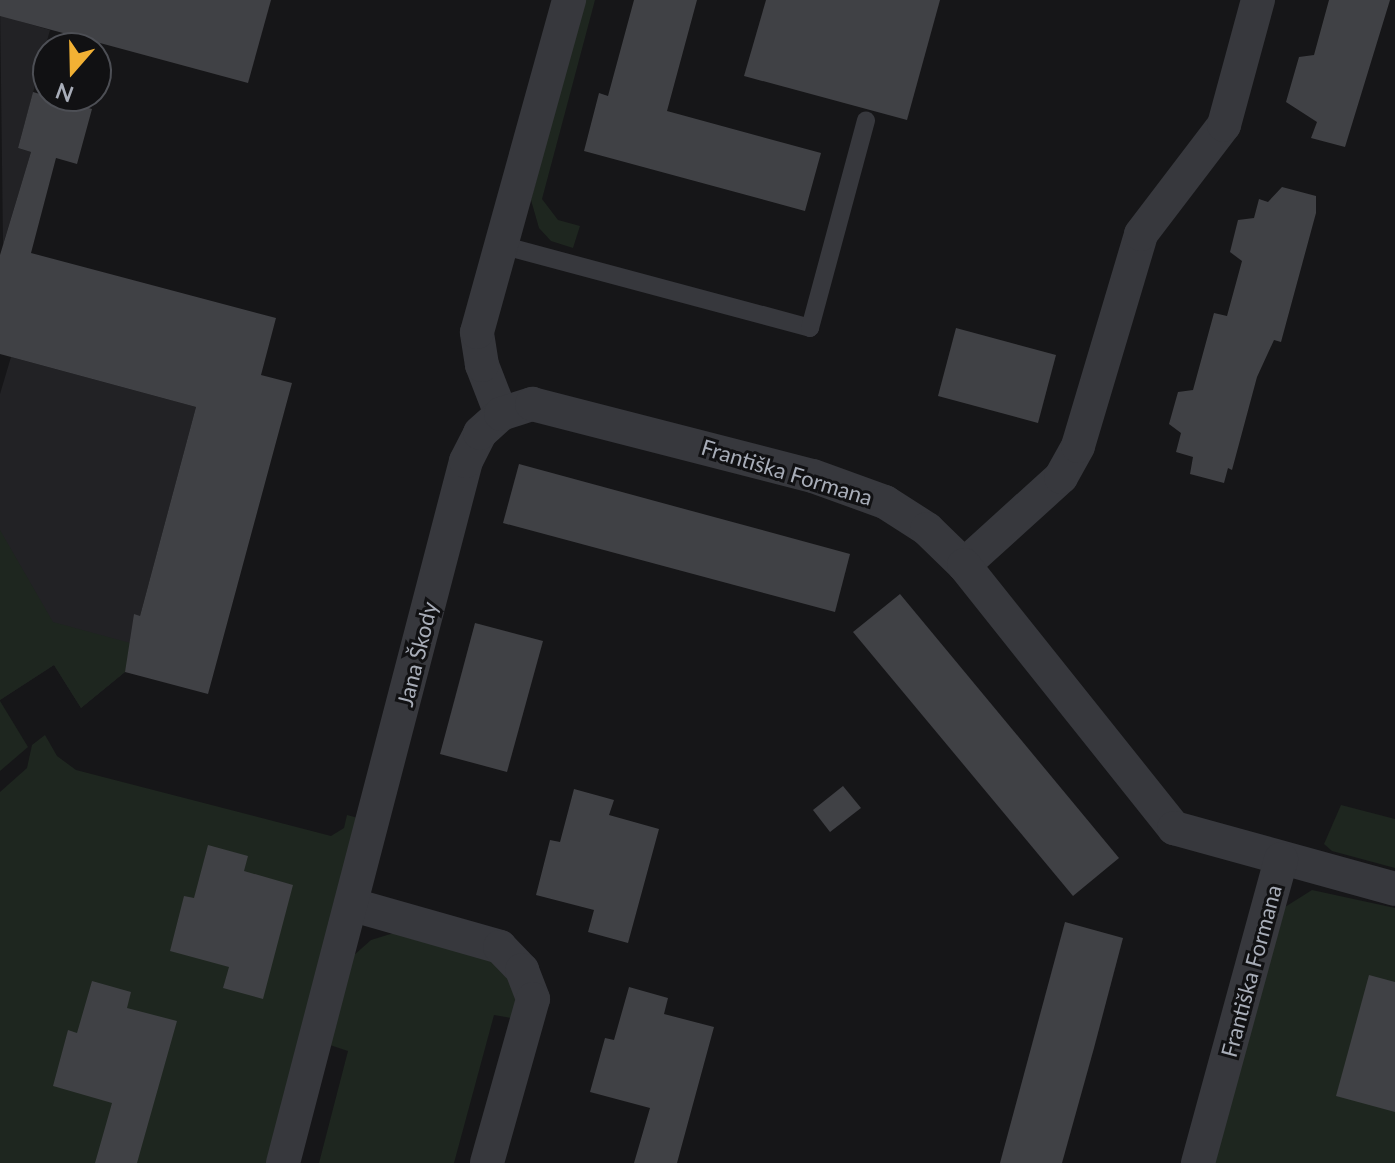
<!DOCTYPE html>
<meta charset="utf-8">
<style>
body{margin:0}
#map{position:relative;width:1395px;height:1163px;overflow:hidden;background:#161618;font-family:Lato,sans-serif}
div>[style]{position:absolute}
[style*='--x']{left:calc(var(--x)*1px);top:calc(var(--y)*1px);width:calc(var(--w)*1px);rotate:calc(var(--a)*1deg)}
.built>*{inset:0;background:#222225}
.green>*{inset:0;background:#1e261f}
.building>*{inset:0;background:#404145}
.service>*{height:18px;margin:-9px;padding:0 9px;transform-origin:9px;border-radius:9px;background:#37383d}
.minor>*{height:34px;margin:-17px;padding:0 17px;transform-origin:17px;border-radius:17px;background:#37383d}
span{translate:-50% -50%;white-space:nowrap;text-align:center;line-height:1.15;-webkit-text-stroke:6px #111113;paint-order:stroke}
.street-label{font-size:22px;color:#a8adb8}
.north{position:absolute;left:32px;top:32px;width:80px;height:80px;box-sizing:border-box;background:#111113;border:2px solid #4d4f55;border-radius:50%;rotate:200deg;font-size:22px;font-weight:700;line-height:32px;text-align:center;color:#a8adb8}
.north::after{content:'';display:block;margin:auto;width:28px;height:36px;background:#f2b134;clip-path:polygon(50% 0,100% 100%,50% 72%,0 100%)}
</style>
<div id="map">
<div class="built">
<div style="clip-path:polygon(0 0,24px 0,19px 21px,50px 30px,18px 148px,31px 152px,3px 245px)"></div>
<div style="clip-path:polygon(11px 357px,196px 407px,125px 672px,81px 708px,54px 665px,0 700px,0 394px)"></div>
</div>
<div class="green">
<div style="clip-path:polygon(584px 0,595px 0,542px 199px,558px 220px,580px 226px,573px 248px,551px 241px,539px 228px,531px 200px)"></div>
<div style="clip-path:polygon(0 530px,53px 622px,134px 644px,125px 672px,81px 708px,54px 665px,0 700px)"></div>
<div style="clip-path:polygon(0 701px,28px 747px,0 771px)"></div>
<div style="clip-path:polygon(45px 735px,57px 756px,76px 770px,331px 836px,344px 828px,347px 815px,358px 818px,266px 1163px,0 1163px,0 792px,27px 768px,32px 745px)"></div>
<div style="clip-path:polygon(1341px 805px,1395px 819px,1395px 868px,1332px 851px,1324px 844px)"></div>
<div style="clip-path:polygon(1312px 890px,1395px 908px,1395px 1163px,1214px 1163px,1285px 907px)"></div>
<div style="clip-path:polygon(397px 932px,488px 955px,517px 987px,517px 1019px,494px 1015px,454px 1163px,319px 1163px,348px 1051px,327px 1044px,353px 956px,371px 940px)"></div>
</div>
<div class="building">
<div style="clip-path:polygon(0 0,271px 0,248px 83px,0 16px)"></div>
<div style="clip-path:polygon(634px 0,697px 0,667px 111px,821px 153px,805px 211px,584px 151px,599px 93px,608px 96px)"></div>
<div style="clip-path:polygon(766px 0,940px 0,907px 120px,744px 76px)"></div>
<div style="clip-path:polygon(1329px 0,1390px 0,1345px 147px,1311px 138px,1317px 122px,1286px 102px,1299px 57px,1314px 55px)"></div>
<div style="clip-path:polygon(33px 92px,92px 109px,77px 164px,56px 158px,31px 253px,276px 318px,261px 375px,292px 383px,208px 694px,125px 672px,134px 614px,140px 616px,196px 407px,0 354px,0 255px,31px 152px,18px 148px)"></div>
<div style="clip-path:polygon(1282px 187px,1316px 196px,1316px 213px,1281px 342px,1274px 340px,1257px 377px,1232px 470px,1228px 468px,1224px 483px,1190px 474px,1193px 457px,1176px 452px,1181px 433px,1169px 424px,1178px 392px,1193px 390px,1214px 313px,1227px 316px,1242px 261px,1230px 252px,1238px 220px,1254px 218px,1259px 199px,1268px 202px)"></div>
<div style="clip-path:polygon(956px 328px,1056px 355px,1038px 423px,938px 396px)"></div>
<div style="clip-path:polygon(519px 464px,850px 554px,835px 612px,503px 523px)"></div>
<div style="clip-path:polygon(900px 594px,1119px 858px,1073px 896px,853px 632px)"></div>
<div style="clip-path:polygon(475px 623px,543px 641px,507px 772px,440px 754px)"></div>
<div style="clip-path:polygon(843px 786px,861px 808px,830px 832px,813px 810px)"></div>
<div style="clip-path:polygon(574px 789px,614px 800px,609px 815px,659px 829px,628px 943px,588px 932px,594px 910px,536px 895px,550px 840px,560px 842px)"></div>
<div style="clip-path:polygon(208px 845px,248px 856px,244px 871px,293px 885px,263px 999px,223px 988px,229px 967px,170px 951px,184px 896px,194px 898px)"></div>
<div style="clip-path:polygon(1065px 922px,1123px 938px,1094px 1048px,1062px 1163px,1000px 1163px)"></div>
<div style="clip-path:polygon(1369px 975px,1395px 982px,1395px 1112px,1336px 1096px)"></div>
<div style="clip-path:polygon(92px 981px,131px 992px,127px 1008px,177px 1021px,137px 1163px,95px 1163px,112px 1103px,53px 1086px,68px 1030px,77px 1033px)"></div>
<div style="clip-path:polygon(629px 987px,668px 998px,664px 1014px,714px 1027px,677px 1163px,634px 1163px,650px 1108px,590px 1092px,605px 1038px,614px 1040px)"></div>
</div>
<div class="service">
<div style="--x:501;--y:245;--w:320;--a:15"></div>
<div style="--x:810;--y:328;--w:215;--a:-74.9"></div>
</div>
<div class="minor">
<div style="--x:501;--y:414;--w:53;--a:-111.2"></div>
<div style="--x:482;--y:365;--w:33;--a:-99"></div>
<div style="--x:477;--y:332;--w:345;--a:-74.5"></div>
<div style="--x:964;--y:565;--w:131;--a:-42.2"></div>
<div style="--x:1061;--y:477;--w:35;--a:-61"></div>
<div style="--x:1078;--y:446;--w:221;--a:-73.4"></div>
<div style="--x:1141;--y:234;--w:137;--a:-52.7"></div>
<div style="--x:1224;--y:125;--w:130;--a:-74.8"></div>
<div style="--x:353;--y:905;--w:153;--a:15.9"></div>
<div style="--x:500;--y:947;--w:32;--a:46"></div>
<div style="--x:522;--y:970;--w:31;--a:69"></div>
<div style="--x:533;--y:999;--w:170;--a:105.7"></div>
<div style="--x:283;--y:1163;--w:725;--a:-75.39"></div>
<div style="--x:466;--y:461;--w:31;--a:-63"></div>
<div style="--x:480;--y:433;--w:28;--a:-42"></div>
<div style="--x:501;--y:414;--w:33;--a:-18"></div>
<div style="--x:532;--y:404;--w:290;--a:14.4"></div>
<div style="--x:813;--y:476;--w:77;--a:19.9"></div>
<div style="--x:885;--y:502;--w:50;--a:32.7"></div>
<div style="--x:927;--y:529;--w:52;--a:44.2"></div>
<div style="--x:964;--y:565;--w:337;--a:51.4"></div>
<div style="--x:1174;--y:828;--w:229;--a:15.4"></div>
<div style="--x:1198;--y:1163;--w:315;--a:-74.7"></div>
</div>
<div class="street-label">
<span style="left:787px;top:472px;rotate:17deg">Františka Formana</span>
<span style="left:417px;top:654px;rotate:-76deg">Jana Škody</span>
<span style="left:1251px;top:971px;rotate:-75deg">Františka Formana</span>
</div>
<div class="north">N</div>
</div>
